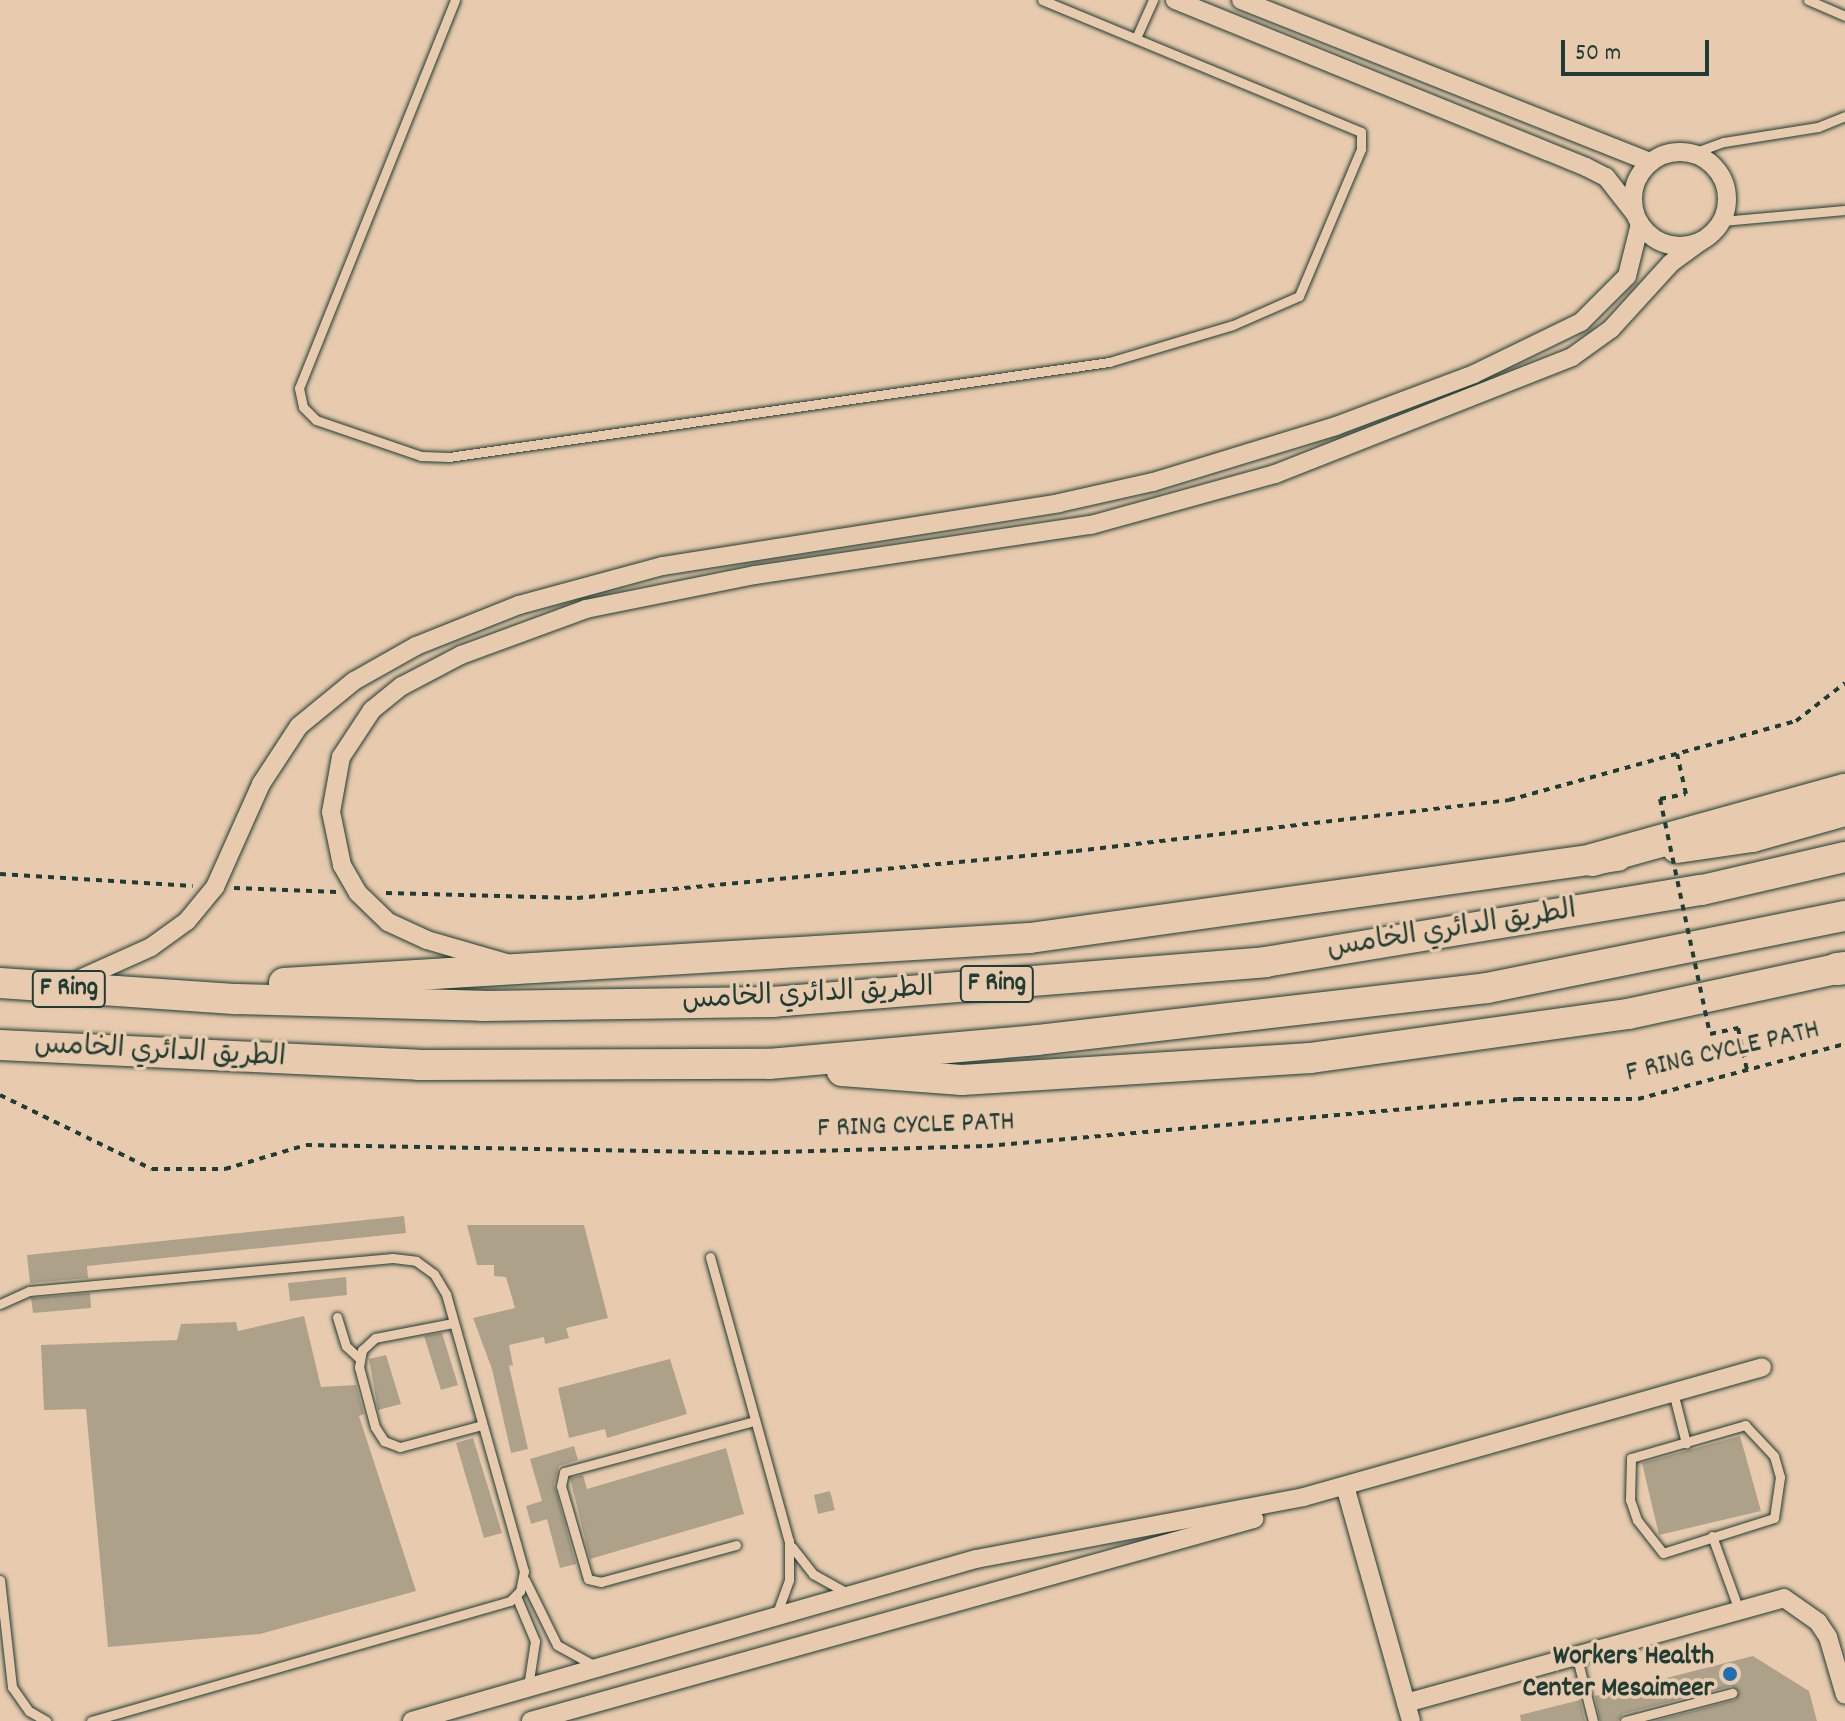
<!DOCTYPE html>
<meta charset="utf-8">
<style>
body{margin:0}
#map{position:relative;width:1845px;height:1721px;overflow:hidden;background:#e8cbaf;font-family:Dekko,"Playpen Sans Arabic",sans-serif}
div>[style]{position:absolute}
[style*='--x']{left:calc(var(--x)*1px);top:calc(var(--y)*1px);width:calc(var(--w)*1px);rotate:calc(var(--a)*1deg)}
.building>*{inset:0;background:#aea18a}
.path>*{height:4px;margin-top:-2px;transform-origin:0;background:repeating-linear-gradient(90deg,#1f3d34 0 6px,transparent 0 12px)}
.roads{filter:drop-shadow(0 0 2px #1f3d34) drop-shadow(0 0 2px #1f3d34)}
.service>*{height:9px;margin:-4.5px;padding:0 4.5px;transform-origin:4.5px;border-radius:4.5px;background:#e8cbaf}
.minor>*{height:18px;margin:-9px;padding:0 9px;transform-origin:9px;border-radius:9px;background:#e8cbaf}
.minor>.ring{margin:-9px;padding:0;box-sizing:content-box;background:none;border:18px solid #e8cbaf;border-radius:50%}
.trunk>*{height:30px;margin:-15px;padding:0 15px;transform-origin:15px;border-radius:15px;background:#e8cbaf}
.motorway>*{height:32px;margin:-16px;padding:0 16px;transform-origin:16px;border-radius:16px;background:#e8cbaf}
.path-bridge>*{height:4px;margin-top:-2px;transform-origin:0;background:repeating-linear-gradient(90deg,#1f3d34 0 6px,transparent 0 12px)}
.dots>*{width:22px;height:22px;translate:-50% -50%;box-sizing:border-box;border:4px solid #e8cbaf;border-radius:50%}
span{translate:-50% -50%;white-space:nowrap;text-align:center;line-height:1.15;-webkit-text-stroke:7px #e8cbaf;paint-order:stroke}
.shield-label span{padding:2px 6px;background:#e8cbaf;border:2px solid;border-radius:6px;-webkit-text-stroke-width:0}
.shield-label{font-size:26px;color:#1f3d34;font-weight:700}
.street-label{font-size:28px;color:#1f3d34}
.poi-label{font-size:28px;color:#1f3d34;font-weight:700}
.right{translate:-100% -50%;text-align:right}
.scale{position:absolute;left:1561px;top:40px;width:148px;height:36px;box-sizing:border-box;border:4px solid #1f3d34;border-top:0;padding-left:10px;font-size:24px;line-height:28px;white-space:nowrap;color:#1f3d34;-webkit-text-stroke:6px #e8cbaf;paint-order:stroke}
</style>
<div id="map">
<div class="building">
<div style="clip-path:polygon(404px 1216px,406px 1233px,87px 1266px,88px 1278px,30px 1283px,27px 1255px)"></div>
<div style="clip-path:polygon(467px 1225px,584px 1225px,608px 1318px,566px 1328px,569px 1338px,545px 1344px,544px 1337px,509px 1345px,513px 1365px,509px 1366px,528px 1449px,511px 1453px,492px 1369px,473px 1318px,515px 1308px,506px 1277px,494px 1276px,494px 1265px,477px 1265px)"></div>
<div style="clip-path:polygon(346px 1277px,347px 1295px,290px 1301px,288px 1283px)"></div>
<div style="clip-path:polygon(90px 1293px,91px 1308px,33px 1313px,31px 1298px)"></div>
<div style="clip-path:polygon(304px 1316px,321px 1387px,356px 1385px,364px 1414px,359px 1416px,416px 1591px,260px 1634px,108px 1647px,86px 1409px,44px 1410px,41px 1345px,177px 1340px,181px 1324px,236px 1322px,238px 1331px)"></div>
<div style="clip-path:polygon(442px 1333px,458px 1385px,441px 1390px,424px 1336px)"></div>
<div style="clip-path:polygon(386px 1355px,401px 1404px,378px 1410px,369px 1359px)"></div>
<div style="clip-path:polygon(670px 1359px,687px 1414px,607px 1438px,605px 1429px,569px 1438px,558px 1388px)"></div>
<div style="clip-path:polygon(1740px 1436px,1761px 1511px,1659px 1535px,1642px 1463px)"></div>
<div style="clip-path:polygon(473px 1438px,502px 1533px,484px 1538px,456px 1443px)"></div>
<div style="clip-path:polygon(574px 1446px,578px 1460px,559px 1466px,554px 1484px,576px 1564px,560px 1568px,547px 1519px,531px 1524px,526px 1506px,542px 1501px,530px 1459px)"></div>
<div style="clip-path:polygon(726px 1448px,744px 1514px,590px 1559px,570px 1478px,583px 1475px,587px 1489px)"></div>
<div style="clip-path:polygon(830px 1491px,835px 1510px,818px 1514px,814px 1495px)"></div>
<div style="clip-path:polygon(1753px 1656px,1809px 1691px,1817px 1721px,1655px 1721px,1735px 1700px,1739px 1692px,1731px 1686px,1623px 1714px,1618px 1721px,1600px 1721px,1595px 1696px)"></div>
<div style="clip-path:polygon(1580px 1700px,1585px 1721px,1521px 1721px,1520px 1715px)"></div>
</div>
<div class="path">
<div style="--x:1660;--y:799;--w:26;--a:-11"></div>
<div style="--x:1686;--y:794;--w:41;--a:-102.7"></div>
<div style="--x:0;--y:874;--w:193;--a:3.6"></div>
<div style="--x:234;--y:888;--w:103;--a:2.2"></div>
<div style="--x:386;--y:893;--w:191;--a:1.5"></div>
<div style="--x:577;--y:898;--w:501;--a:-5.38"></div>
<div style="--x:1076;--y:851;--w:436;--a:-6.7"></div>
<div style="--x:1509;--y:800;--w:298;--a:-15.4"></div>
<div style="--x:1796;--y:721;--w:62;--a:-37.8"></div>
<div style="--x:1710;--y:1034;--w:29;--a:-12"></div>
<div style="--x:1738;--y:1028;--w:43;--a:77.9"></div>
<div style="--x:0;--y:1095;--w:169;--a:26"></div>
<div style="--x:152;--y:1169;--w:73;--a:0"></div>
<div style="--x:225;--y:1169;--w:84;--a:-16.5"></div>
<div style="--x:306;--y:1145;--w:442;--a:1"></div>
<div style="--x:748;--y:1153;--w:239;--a:-1.7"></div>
<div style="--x:987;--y:1146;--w:533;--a:-5.06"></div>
<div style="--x:1518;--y:1099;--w:120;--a:0"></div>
<div style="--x:1638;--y:1099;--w:214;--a:-14.9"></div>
</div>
<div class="roads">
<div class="service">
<div style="--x:455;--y:0;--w:418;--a:111.9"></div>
<div style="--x:299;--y:388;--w:19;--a:78"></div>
<div style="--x:303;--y:407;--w:18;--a:45"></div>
<div style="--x:316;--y:420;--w:111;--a:18.9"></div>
<div style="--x:421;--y:456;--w:28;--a:2"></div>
<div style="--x:449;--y:457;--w:667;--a:-8.19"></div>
<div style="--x:1109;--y:362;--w:129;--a:-16.6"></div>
<div style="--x:1233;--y:325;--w:72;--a:-23.7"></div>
<div style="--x:1299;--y:296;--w:160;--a:-67.1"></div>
<div style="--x:1361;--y:149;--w:17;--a:-90"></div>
<div style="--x:1361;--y:132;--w:345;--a:-157.5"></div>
<div style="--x:1808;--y:0;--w:40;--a:23.4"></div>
<div style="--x:1136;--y:38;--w:42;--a:-65.9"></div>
<div style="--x:1693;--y:153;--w:33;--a:-20"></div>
<div style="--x:1724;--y:142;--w:95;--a:-9.1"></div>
<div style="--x:1818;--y:127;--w:29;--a:-22"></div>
<div style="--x:1722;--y:221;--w:123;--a:-5.1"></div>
<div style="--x:710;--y:1257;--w:295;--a:74.5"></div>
<div style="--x:789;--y:1541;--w:39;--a:90"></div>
<div style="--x:789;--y:1580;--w:38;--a:110"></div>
<div style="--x:0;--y:1304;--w:32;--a:-24"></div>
<div style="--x:29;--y:1291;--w:365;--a:-5.2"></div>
<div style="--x:393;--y:1258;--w:23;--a:7"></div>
<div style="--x:416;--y:1261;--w:22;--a:36"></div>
<div style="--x:434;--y:1274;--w:23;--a:59"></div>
<div style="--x:446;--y:1294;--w:288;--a:74.3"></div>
<div style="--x:524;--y:1571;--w:20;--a:101"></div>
<div style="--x:520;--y:1591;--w:14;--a:135"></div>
<div style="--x:510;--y:1601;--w:436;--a:164"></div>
<div style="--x:337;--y:1317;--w:30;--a:73"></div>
<div style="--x:346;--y:1346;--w:18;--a:43"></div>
<div style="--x:453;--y:1323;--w:79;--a:169.1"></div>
<div style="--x:375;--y:1338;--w:18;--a:137"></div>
<div style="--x:362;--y:1350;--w:17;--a:100"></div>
<div style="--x:359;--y:1367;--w:62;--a:75.1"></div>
<div style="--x:375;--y:1427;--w:17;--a:57"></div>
<div style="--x:384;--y:1441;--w:17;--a:21"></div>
<div style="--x:400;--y:1447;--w:85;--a:-15"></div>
<div style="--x:1673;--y:1392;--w:53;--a:75.7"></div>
<div style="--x:1745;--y:1425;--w:42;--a:46.9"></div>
<div style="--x:1774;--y:1456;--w:22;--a:74"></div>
<div style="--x:1780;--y:1477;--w:41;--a:98.3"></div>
<div style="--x:1774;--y:1518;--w:116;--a:162.5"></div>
<div style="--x:1663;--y:1553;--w:42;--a:-128.2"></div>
<div style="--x:1637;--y:1520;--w:21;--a:-109"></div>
<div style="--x:1630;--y:1500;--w:42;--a:-88.6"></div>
<div style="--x:1631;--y:1458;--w:119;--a:-16.1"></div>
<div style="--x:1712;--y:1536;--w:79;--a:70"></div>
<div style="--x:736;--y:1545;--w:140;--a:164.7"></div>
<div style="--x:601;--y:1582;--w:13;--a:-167"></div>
<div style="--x:588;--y:1579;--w:97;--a:-106.2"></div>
<div style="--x:561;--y:1486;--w:14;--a:-78"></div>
<div style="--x:564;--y:1472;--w:198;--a:-15"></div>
<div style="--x:792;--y:1547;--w:34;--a:52"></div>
<div style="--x:813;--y:1574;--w:39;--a:29"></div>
<div style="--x:0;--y:1580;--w:108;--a:83.6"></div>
<div style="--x:12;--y:1687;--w:29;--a:55"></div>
<div style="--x:29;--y:1711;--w:20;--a:30"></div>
<div style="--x:525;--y:1580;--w:72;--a:63.8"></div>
<div style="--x:557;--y:1645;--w:43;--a:28.9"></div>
<div style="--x:516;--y:1596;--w:49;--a:67.1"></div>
<div style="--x:535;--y:1641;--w:47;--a:98.7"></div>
<div style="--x:1576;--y:1654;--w:69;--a:75.8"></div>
<div style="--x:1625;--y:1721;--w:111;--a:-14.7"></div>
</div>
<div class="minor">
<div style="--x:1175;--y:0;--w:444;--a:22.1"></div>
<div style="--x:1586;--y:167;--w:22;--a:27"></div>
<div style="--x:1606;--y:177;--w:47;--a:51.9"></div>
<div style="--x:1241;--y:0;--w:440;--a:21.6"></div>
<div class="ring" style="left:1633px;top:152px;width:76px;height:76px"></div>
<div style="--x:506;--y:963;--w:82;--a:-163.8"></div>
<div style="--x:427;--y:940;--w:43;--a:-155.2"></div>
<div style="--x:388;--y:922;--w:42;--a:-136"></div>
<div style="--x:358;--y:893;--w:32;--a:-120"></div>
<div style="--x:342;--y:865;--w:54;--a:-101.7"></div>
<div style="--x:331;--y:812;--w:56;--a:-79.7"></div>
<div style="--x:341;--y:757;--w:56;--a:-56.6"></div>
<div style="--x:372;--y:710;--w:38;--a:-39"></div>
<div style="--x:402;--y:686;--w:67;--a:-27.7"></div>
<div style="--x:461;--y:655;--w:133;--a:-20.2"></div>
<div style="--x:586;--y:609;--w:172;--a:-11.4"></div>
<div style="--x:755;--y:575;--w:340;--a:-8.5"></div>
<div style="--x:1091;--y:525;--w:191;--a:-15.5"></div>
<div style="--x:1275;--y:474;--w:319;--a:-21.5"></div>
<div style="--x:1572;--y:357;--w:48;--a:-35.7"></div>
<div style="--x:1611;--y:329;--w:89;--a:-47.7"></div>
<div style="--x:1671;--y:263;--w:36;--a:-36"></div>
<div style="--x:71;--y:983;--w:88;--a:-24.2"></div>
<div style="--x:151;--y:947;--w:44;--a:-35.8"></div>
<div style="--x:187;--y:921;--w:44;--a:-50.5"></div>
<div style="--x:215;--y:887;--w:113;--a:-65.9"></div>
<div style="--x:261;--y:784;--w:69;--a:-56.8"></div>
<div style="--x:299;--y:726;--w:71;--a:-39.3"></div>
<div style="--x:354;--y:681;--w:71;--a:-29.4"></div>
<div style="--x:416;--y:646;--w:111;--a:-21.7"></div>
<div style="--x:519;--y:605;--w:149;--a:-15.2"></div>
<div style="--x:663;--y:566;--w:401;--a:-9"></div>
<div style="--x:1059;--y:503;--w:96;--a:-12.6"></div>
<div style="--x:1153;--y:482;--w:191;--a:-17"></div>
<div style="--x:1336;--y:426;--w:147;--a:-20.6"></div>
<div style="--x:1474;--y:374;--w:119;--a:-25.9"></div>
<div style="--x:1581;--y:322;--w:65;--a:-45"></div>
<div style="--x:1627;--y:276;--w:54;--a:-76"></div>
<div style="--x:1345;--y:1486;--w:244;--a:74.3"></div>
<div style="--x:1406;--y:1703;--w:392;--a:-15.5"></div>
<div style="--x:1784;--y:1598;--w:42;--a:35.2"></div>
<div style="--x:1818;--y:1622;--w:18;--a:56"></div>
<div style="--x:1828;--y:1637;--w:60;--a:73.7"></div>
<div style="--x:412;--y:1721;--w:587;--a:-16.03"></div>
<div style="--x:976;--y:1559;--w:334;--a:-10.7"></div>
<div style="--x:1304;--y:1497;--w:476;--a:-15.8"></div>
<div style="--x:531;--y:1721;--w:751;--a:-15.61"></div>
</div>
<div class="trunk">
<div style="--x:1677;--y:848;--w:76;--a:-8.3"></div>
<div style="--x:1752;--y:837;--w:97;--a:-15.6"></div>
<div style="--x:0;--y:983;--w:238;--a:3.9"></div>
<div style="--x:237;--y:999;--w:245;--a:1.6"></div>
<div style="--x:482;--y:1006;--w:290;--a:-0.8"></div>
<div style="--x:772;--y:1002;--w:495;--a:-4.6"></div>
<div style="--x:1265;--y:962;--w:443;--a:-9.4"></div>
<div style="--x:1702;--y:890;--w:147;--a:-13"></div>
<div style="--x:284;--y:983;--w:747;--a:-3.45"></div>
<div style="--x:1030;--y:938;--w:593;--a:-7.95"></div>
<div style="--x:0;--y:1045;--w:419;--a:2.7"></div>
<div style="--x:419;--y:1065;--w:350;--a:-0.2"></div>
<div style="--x:769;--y:1064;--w:270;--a:-5.1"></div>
<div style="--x:1038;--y:1040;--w:452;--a:-6.6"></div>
<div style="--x:1487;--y:988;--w:365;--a:-11.4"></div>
<div style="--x:842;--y:1071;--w:120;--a:4.3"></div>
<div style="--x:962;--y:1080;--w:349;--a:-3.6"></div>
<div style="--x:1310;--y:1058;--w:321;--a:-7.9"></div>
<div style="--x:1628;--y:1014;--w:222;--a:-12.2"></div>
</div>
<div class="motorway">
<div style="--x:1592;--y:860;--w:263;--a:-15.5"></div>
<div style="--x:1837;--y:969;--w:8;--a:-7"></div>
</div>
</div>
<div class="path-bridge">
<div style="--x:1660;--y:799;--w:240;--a:78"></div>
</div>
<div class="dots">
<div style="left:1730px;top:1674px;background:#1f6fb2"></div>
</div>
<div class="shield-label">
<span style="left:997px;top:984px">F Ring</span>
<span style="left:69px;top:989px">F Ring</span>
</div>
<div class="street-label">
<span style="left:1452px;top:931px;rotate:-9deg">الطريق الدائري الخامس</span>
<span style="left:808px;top:996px;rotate:-3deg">الطريق الدائري الخامس</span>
<span style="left:160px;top:1053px;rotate:3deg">الطريق الدائري الخامس</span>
<span style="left:1723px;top:1053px;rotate:-13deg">F RING CYCLE PATH</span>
<span style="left:916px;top:1127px;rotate:-2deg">F RING CYCLE PATH</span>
</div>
<div class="poi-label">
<span class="right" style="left:1714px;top:1674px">Workers Health<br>Center Mesaimeer</span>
</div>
<div class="scale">50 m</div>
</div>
